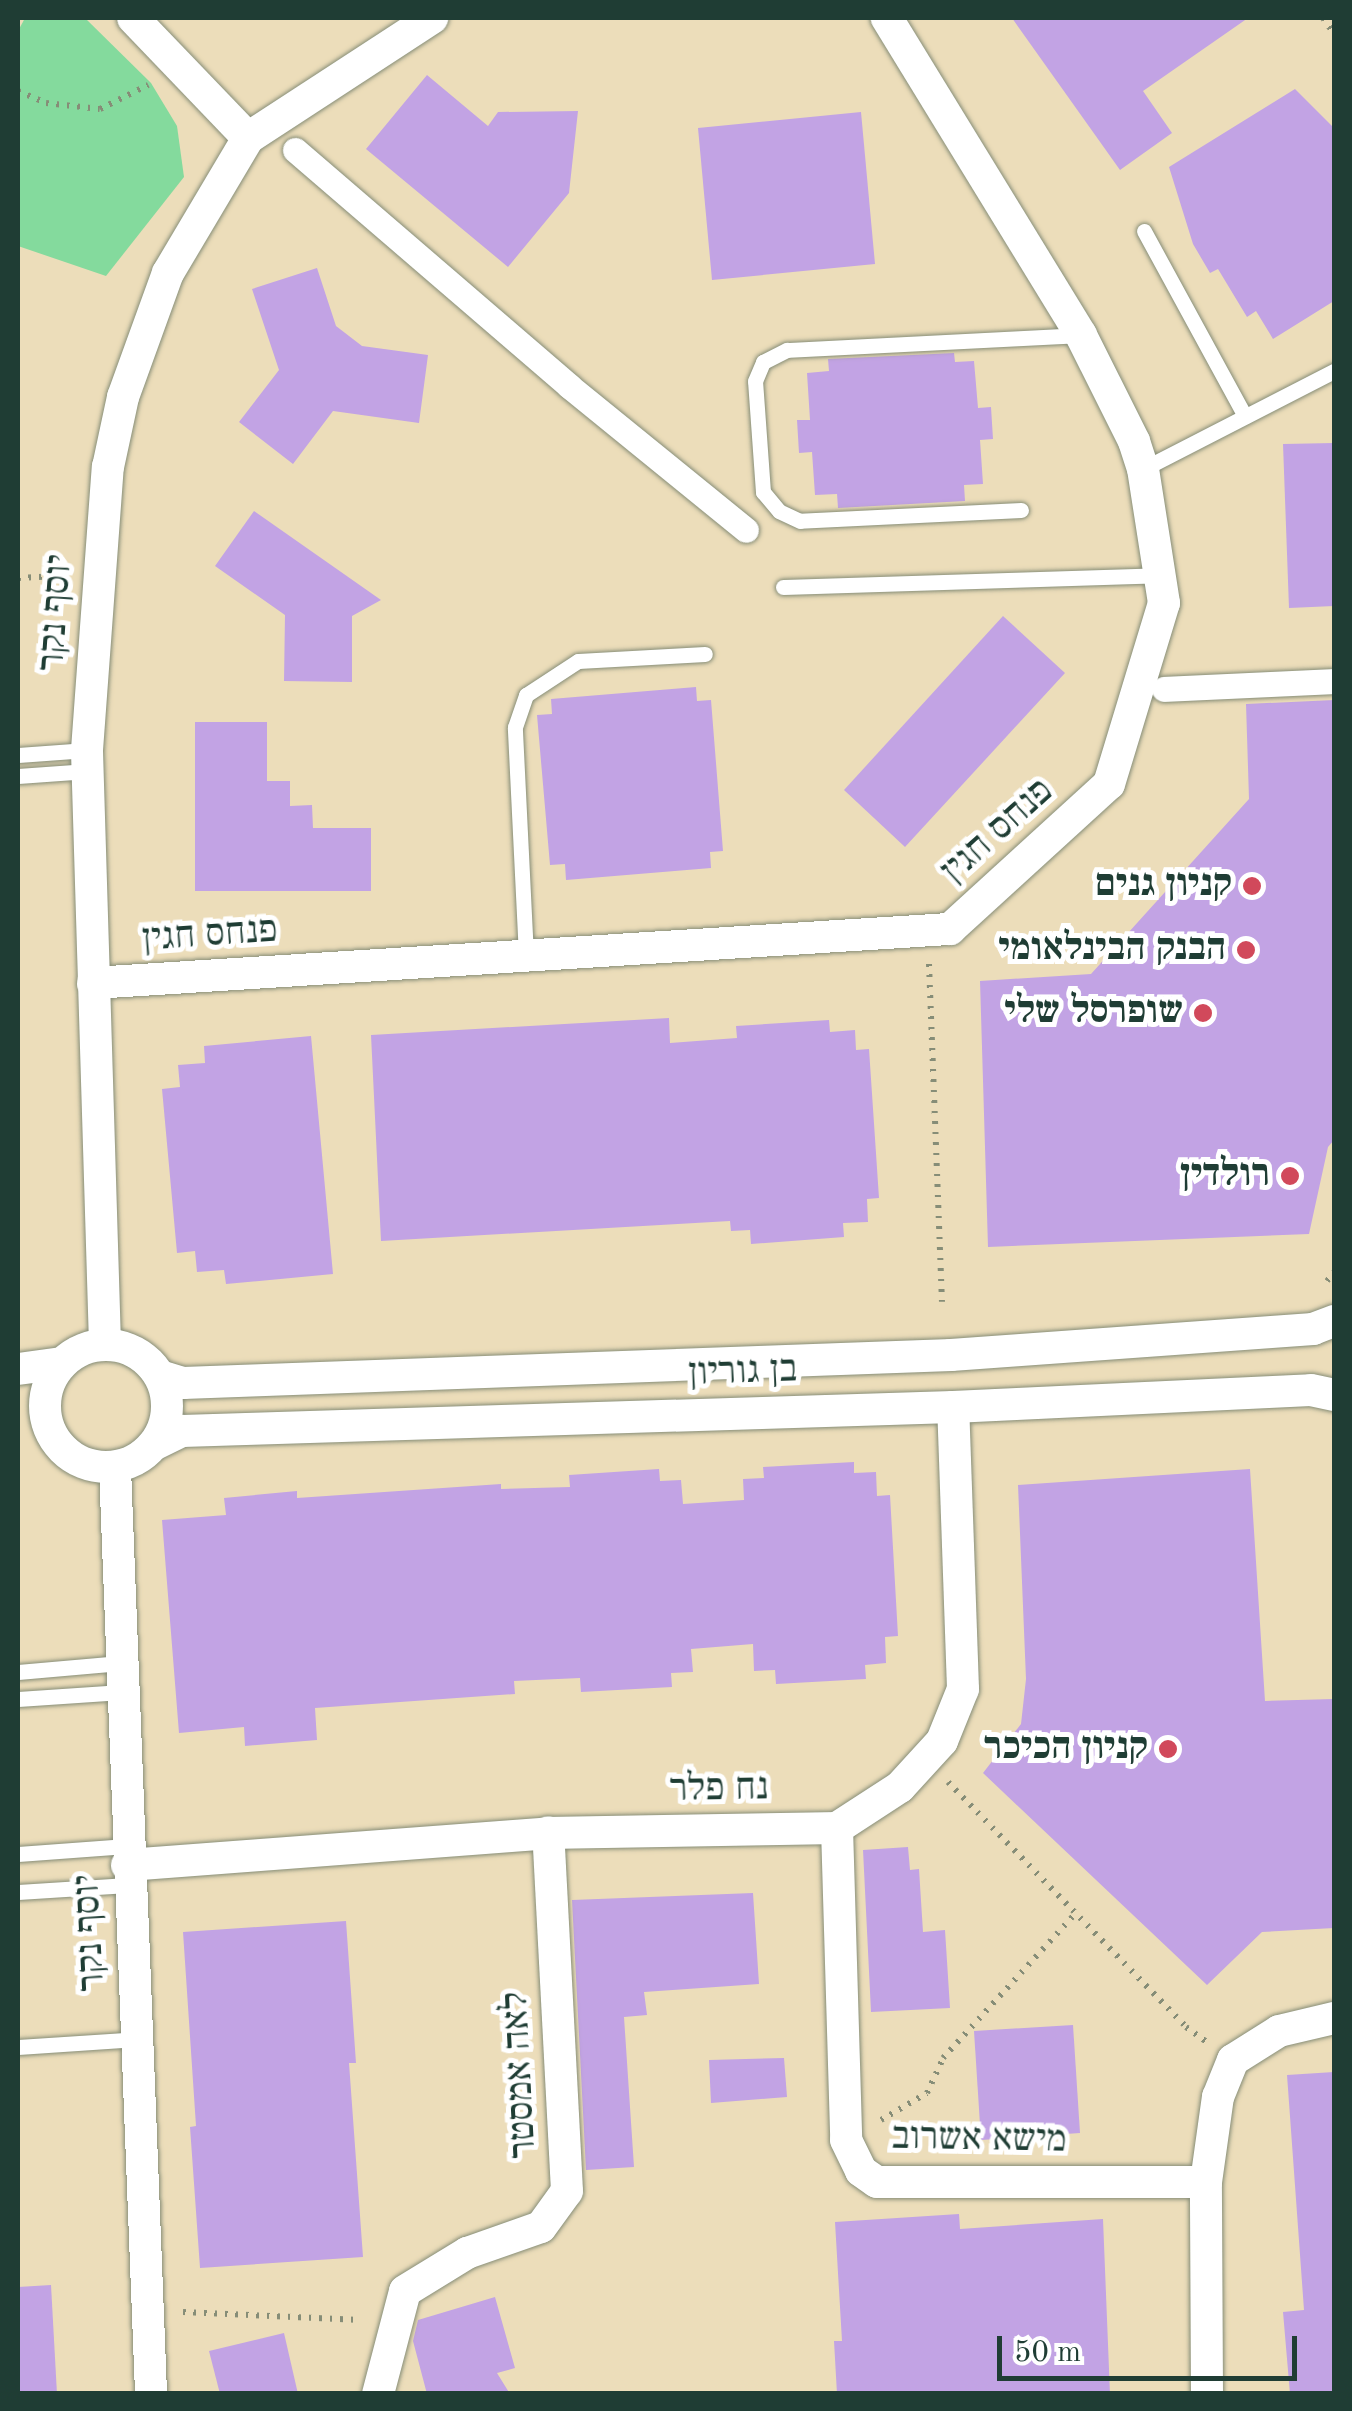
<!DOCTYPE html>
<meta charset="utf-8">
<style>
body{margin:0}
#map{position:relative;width:1352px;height:2411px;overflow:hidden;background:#ecddba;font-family:"Old Standard TT","Frank Ruhl Libre",serif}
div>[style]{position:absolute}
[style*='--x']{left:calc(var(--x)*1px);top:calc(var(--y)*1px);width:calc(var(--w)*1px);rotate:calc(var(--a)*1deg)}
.green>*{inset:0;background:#84da9d}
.building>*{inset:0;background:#c2a3e4}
.path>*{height:6px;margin-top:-3px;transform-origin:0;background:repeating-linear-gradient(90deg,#868d77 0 2.5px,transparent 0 10.5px)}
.roads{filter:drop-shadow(0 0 2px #868d77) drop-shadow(0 0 2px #868d77)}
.service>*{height:15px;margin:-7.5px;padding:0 7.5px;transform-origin:7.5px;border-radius:7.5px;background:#fff}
.pedestrian>*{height:25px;margin:-12.5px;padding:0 12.5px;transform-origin:12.5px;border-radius:12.5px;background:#fff}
.minor>*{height:32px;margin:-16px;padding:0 16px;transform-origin:16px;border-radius:16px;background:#fff}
.minor>.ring{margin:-16px;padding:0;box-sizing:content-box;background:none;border:32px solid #fff;border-radius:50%}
.dots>*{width:28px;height:28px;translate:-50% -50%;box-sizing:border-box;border:5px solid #fff;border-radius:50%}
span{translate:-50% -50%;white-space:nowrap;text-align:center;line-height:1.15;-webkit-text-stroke:10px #fff;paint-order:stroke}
.street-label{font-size:38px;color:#1f3d34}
.poi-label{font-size:38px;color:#1f3d34;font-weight:700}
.right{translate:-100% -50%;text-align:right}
.frame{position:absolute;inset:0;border:20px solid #1f3d34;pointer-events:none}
.scale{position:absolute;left:997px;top:2336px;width:300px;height:45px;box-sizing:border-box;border:5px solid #1f3d34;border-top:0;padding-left:12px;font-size:30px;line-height:35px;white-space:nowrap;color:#1f3d34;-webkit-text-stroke:8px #fff;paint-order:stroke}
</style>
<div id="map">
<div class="green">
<div style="clip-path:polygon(25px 18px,85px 18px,151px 83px,177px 126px,184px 177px,106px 276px,18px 246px,18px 31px)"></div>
</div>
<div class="building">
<div style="clip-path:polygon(1012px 18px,1248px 18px,1143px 91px,1172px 133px,1120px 170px)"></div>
<div style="clip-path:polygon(427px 75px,488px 126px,498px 112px,578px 111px,569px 193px,508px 267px,366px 149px)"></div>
<div style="clip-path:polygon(1295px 89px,1334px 128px,1334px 301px,1273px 339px,1256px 311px,1247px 317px,1218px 269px,1210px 273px,1193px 244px,1169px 167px)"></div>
<div style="clip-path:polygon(861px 112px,875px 264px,712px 280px,698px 128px)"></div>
<div style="clip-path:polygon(317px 268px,336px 326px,362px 346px,428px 355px,419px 423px,333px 411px,293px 464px,239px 422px,279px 370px,252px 289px)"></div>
<div style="clip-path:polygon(954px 353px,955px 362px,974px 361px,978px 408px,991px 407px,993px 439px,980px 440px,983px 484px,964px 485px,965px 501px,838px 508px,837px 494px,815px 495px,812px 452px,799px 453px,797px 420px,810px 420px,807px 373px,829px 371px,828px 359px)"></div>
<div style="clip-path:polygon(1334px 443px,1334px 606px,1289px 608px,1283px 444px)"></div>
<div style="clip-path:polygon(254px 511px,381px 600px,352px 616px,352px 682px,284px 681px,285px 615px,215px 566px)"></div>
<div style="clip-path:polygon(1003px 616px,1065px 673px,905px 847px,844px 790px)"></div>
<div style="clip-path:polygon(696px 687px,697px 701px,711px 700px,723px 851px,710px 852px,711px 868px,566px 880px,565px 864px,550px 865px,537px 715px,552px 714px,551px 699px)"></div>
<div style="clip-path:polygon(1334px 700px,1334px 1140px,1328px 1147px,1309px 1234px,988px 1247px,980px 981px,1091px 974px,1249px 799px,1246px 704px)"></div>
<div style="clip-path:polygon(195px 722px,267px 722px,267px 781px,290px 781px,290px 806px,312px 805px,313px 828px,371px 828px,371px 891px,195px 891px)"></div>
<div style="clip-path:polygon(669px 1018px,670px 1043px,737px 1038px,736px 1026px,829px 1020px,830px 1032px,855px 1030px,856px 1050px,869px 1049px,879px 1198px,867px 1199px,868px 1222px,843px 1223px,844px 1237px,751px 1244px,750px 1230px,731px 1231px,730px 1221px,381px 1241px,371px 1035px)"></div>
<div style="clip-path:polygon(311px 1036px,333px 1274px,226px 1284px,224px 1270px,197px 1272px,195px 1251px,177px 1253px,162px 1089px,180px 1087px,178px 1065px,205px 1063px,204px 1046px)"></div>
<div style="clip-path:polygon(854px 1462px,854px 1473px,876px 1472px,877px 1496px,890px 1495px,898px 1636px,885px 1637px,886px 1663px,865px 1665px,866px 1679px,776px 1684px,775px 1670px,754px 1671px,753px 1644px,691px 1649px,693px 1672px,671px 1673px,672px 1687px,581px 1692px,580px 1678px,514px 1681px,515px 1694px,315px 1708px,317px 1740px,245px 1746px,244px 1727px,179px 1733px,162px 1520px,226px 1515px,224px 1498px,297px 1491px,297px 1498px,501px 1484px,501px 1489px,570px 1487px,569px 1475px,659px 1469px,660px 1481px,681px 1480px,683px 1504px,744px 1500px,743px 1479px,764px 1478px,763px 1467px)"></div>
<div style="clip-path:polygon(1250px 1469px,1265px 1701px,1334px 1699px,1334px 1928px,1262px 1932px,1207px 1985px,983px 1773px,1021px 1724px,1026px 1679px,1018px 1485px)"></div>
<div style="clip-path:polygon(908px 1847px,910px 1870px,919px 1869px,923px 1932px,945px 1930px,950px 2008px,871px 2012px,863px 1850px)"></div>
<div style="clip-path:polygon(753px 1893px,759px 1984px,644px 1992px,647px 2015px,624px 2017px,634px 2167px,586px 2170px,572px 1900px)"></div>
<div style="clip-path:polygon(346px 1921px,356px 2063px,349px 2063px,363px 2257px,200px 2268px,190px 2127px,196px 2126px,183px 1932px)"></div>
<div style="clip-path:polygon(1073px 2025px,1080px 2133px,981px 2140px,974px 2031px)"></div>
<div style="clip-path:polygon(784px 2058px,787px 2097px,711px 2103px,709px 2060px)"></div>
<div style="clip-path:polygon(1334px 2072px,1334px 2394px,1290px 2394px,1283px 2312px,1304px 2310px,1287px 2075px)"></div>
<div style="clip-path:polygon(959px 2214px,960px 2229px,1103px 2219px,1110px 2394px,837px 2394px,834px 2341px,842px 2341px,835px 2222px)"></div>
<div style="clip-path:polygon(51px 2285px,57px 2394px,18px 2394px,18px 2287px)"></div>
<div style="clip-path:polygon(495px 2297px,515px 2368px,497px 2373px,510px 2394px,427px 2394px,413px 2341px,418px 2320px)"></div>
<div style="clip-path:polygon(284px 2333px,298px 2394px,220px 2394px,209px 2351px)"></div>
</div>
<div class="path">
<div style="--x:1323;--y:18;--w:19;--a:55"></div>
<div style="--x:18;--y:91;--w:30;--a:23"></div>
<div style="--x:46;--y:103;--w:54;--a:6.3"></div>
<div style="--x:100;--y:109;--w:54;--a:-26.6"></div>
<div style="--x:18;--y:578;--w:40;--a:-2.9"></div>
<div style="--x:929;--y:964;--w:338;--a:87.8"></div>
<div style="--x:1327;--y:1281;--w:11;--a:-52"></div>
<div style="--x:948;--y:1782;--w:342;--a:45.8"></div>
<div style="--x:1186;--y:2027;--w:26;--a:36"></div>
<div style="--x:881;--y:2120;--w:53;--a:-30.4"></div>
<div style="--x:927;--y:2093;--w:38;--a:-65"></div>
<div style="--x:943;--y:2058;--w:197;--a:-47.5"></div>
<div style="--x:183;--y:2312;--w:178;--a:2.6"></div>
</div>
<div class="roads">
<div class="service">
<div style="--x:1144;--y:231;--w:211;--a:61.4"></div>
<div style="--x:1143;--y:469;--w:215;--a:-27.2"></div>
<div style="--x:1021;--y:510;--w:221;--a:177.2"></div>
<div style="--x:800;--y:521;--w:23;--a:-155"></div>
<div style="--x:779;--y:511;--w:25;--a:-130"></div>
<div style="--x:763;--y:492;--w:111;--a:-94.1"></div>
<div style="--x:755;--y:381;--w:21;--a:-67"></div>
<div style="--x:763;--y:362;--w:27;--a:-27"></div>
<div style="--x:787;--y:350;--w:293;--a:-2.9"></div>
<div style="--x:783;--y:587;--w:377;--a:-1.8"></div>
<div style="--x:18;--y:755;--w:69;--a:-4.1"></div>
<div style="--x:18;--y:776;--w:70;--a:-4.1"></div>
<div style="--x:526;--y:956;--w:229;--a:-92.8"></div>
<div style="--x:515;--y:727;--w:34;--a:-71"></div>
<div style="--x:526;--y:695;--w:62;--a:-33.2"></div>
<div style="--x:578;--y:661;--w:127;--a:-3.2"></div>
<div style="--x:18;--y:1672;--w:103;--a:-5"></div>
<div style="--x:18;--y:1699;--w:104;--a:-3.9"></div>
<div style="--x:18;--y:1854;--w:109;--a:-4.2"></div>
<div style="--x:18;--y:1892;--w:110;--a:-3.6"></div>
<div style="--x:18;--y:2047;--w:119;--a:-3.8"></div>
</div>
<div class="pedestrian">
<div style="--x:295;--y:150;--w:362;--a:40.7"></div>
<div style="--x:569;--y:386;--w:228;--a:39.1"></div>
<div style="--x:1164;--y:689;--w:170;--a:-2.7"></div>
</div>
<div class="minor">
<div style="--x:133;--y:18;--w:166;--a:46.2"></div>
<div style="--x:93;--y:983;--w:859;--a:-3.61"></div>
<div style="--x:950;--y:929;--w:215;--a:-42.4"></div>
<div style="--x:1109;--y:784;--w:189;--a:-73.1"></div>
<div style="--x:1164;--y:603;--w:136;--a:-98.9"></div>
<div style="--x:1143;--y:469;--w:29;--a:-108"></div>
<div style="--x:1134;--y:441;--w:119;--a:-116.6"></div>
<div style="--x:1081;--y:335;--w:372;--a:-121.5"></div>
<div style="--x:105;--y:1344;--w:594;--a:-91.74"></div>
<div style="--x:87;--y:750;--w:284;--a:-85.8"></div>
<div style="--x:108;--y:467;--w:72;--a:-77.9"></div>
<div style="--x:123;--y:397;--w:132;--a:-70.1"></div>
<div style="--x:168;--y:273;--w:157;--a:-59.3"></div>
<div style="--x:248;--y:138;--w:220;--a:-33.1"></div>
<div class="ring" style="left:45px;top:1345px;width:90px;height:90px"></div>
<div style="--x:18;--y:1369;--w:44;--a:-7.8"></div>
<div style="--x:160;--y:1376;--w:24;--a:17"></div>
<div style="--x:183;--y:1383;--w:769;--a:-2.09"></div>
<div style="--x:951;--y:1355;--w:363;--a:-4.1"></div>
<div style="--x:1313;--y:1329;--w:22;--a:-21"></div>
<div style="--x:155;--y:1444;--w:30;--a:-26"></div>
<div style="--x:182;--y:1431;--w:771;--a:-1.78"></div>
<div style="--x:953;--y:1407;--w:358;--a:-2.7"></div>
<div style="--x:1311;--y:1390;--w:24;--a:12"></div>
<div style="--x:115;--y:1468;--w:927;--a:87.77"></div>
<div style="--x:837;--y:1828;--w:312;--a:88.3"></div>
<div style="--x:846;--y:2140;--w:34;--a:64"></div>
<div style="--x:861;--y:2171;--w:19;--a:35"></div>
<div style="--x:877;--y:2182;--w:329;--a:0"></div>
<div style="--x:127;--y:1865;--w:422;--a:-4.3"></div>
<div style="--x:548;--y:1833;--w:289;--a:-1"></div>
<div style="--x:837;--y:1828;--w:75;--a:-33.1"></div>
<div style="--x:900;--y:1787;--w:62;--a:-47.6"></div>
<div style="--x:942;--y:1741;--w:56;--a:-68"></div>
<div style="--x:963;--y:1689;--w:282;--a:-92"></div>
<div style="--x:378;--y:2394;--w:106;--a:-75.3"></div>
<div style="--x:405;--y:2291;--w:73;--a:-31.5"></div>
<div style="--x:467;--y:2253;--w:78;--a:-19.4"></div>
<div style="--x:541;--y:2227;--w:44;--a:-54.2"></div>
<div style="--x:567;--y:2191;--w:359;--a:-93"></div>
<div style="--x:1207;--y:2394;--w:212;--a:-90.3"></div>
<div style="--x:1206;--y:2182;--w:86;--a:-82"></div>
<div style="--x:1218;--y:2097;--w:40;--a:-68"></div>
<div style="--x:1233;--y:2060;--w:54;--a:-32.2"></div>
<div style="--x:1279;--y:2031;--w:57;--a:-13.3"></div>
</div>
</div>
<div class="dots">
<div style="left:1252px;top:886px;background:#d1495b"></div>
<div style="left:1246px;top:950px;background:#d1495b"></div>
<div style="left:1203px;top:1013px;background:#d1495b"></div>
<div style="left:1290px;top:1176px;background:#d1495b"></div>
<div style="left:1168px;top:1749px;background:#d1495b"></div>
</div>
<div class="street-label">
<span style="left:57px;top:613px;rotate:-86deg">יוסף נקר</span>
<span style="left:998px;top:832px;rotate:-42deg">פנחס חגין</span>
<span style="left:210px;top:936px;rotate:-4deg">פנחס חגין</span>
<span style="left:743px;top:1373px;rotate:-2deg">בן גוריון</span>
<span style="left:719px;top:1790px;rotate:-1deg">נח פלר</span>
<span style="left:91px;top:1933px;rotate:-93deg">יוסף נקר</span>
<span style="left:521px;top:2075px;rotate:-93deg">לאה אמסטר</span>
<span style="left:979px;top:2140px;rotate:1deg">מישא אשרוב</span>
</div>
<div class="poi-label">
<span class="right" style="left:1232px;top:886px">קניון גנים</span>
<span class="right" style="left:1226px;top:950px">הבנק הבינלאומי</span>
<span class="right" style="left:1183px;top:1013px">שופרסל שלי</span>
<span class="right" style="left:1270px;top:1176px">רולדין</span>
<span class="right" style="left:1148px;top:1749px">קניון הכיכר</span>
</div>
<div class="frame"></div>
<div class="scale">50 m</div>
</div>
